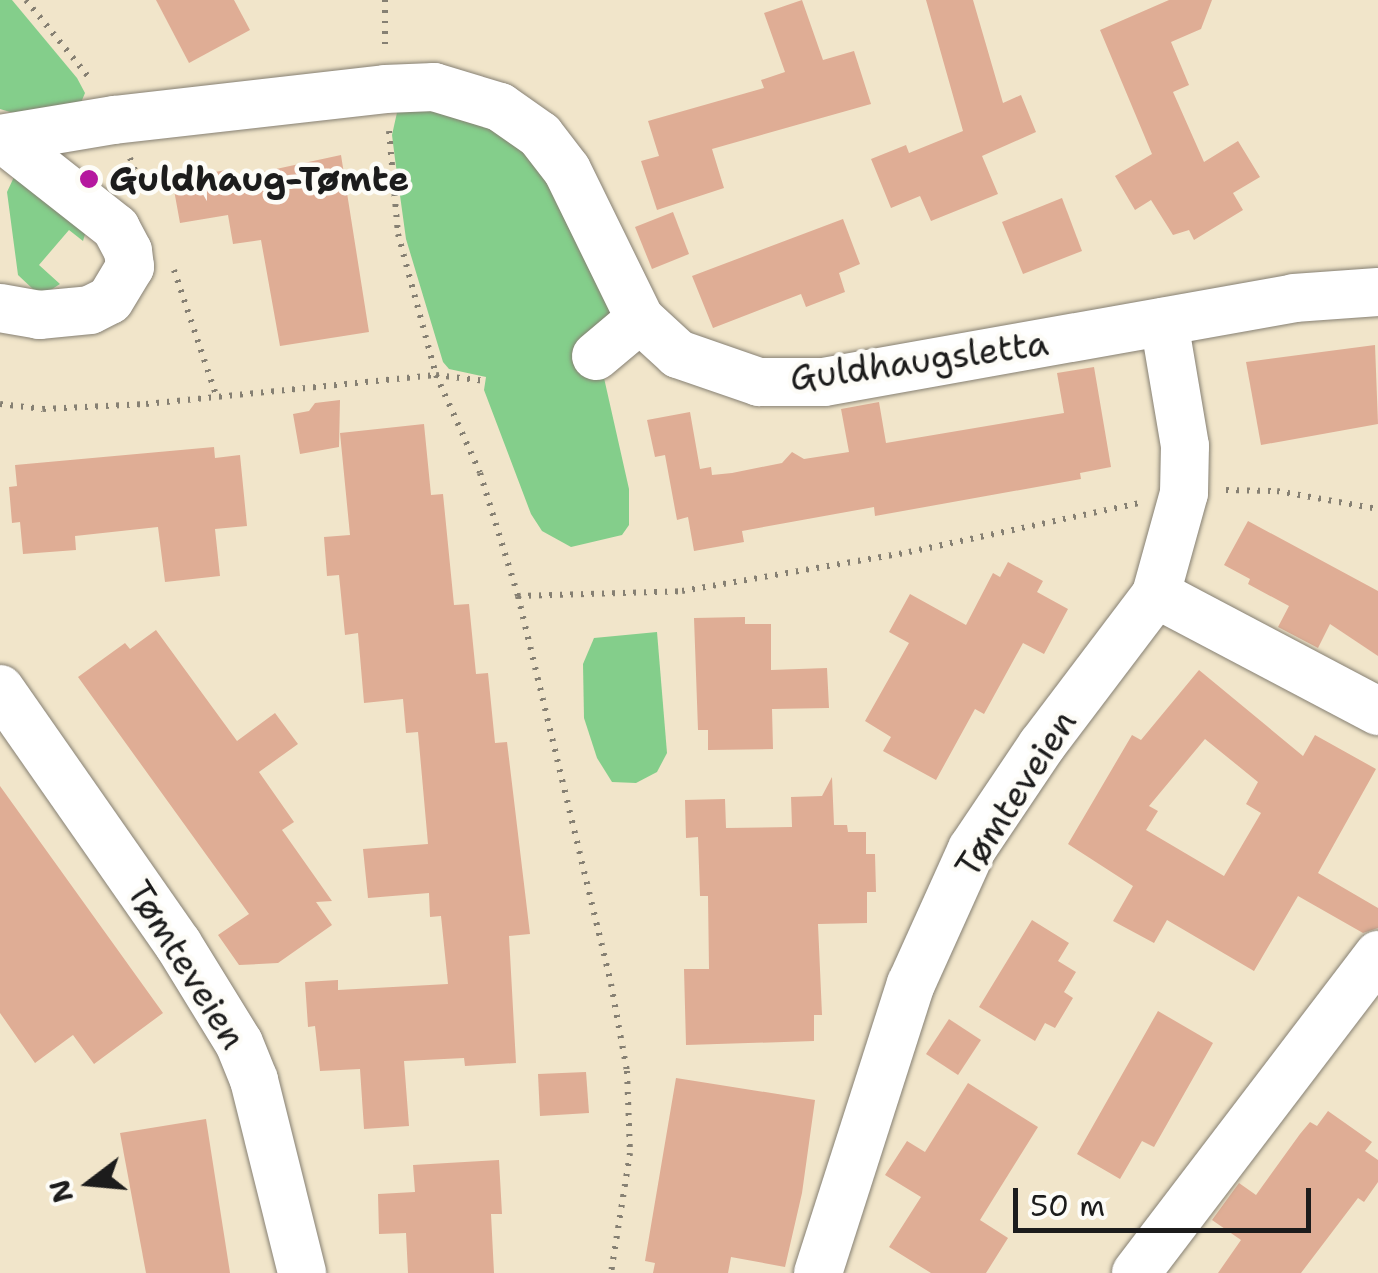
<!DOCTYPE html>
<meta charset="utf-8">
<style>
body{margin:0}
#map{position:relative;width:1378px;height:1273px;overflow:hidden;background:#f1e5ca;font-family:"Shantell Sans",sans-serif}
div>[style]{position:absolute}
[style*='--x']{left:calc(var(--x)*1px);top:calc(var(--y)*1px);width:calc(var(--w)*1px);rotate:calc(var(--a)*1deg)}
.green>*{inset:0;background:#84ce8b}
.building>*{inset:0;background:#dfad95}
.path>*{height:6px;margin-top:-3px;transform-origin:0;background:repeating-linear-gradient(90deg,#868073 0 2.5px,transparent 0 10.5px)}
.roads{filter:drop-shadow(0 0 2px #868073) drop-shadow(0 0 2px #868073)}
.minor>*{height:48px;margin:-24px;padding:0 24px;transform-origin:24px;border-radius:24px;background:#fff}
.dots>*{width:28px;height:28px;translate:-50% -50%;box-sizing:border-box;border:5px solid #fdfcf7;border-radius:50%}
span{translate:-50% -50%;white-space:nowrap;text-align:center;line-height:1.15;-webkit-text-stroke:9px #fdfcf7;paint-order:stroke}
.poi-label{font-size:35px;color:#1c1c1c;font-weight:700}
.left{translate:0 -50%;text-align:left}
.street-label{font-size:35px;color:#1c1c1c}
.north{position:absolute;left:40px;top:1133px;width:100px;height:100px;-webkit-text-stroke:8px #fdfcf7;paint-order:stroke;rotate:254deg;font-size:28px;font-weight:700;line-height:40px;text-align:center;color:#1c1c1c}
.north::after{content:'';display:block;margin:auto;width:35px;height:45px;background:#1c1c1c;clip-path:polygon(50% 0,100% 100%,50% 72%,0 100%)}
.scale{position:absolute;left:1013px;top:1188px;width:298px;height:45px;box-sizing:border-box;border:5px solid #1c1c1c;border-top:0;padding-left:12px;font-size:30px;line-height:35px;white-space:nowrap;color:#1c1c1c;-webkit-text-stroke:8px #fdfcf7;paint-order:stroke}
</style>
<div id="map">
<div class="green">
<div style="clip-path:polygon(0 0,12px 0,77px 78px,85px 93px,80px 105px,17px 114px,0 109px)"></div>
<div style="clip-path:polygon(407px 106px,469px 115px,532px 150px,616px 311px,602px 369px,629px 489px,629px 525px,622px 535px,571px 547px,542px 531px,531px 514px,484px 390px,486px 377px,449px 369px,443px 362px,406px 239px,395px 159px,392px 135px,398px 108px)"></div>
<div style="clip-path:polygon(14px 177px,86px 231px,83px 241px,69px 230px,39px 265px,60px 284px,46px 293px,35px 291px,18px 275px,7px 192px)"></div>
<div style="clip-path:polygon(657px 632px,667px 753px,657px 772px,636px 783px,612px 782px,597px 758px,584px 718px,583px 664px,594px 638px)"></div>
</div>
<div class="building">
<div style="clip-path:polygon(156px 0,234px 0,250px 30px,189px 63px)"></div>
<div style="clip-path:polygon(802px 0,823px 60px,854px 51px,871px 104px,712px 149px,724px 188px,657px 210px,641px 161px,659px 156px,648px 121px,764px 88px,761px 80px,785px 72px,764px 13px)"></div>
<div style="clip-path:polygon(926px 0,973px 0,1003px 103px,1021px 95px,1036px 132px,982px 156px,998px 194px,931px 221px,920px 196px,891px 208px,871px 159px,906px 145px,909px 153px,963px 131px)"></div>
<div style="clip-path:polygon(1169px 0,1212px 0,1201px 29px,1171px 42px,1189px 85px,1173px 92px,1204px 162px,1238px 141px,1260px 177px,1233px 193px,1243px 210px,1194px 240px,1189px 230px,1173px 235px,1151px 200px,1135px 210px,1115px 176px,1152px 154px,1100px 30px)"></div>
<div style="clip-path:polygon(341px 155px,369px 332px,280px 346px,261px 240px,233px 244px,228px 215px,180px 223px,172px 179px,233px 169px,234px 178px)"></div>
<div style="clip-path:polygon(1062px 198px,1082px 251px,1023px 274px,1002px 222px)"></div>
<div style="clip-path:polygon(673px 212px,689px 254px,652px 269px,635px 227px)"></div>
<div style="clip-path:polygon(843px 219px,860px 264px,839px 273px,845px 292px,806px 307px,801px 294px,713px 328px,692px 276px)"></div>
<div style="clip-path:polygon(1375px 345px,1378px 424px,1261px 445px,1246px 362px)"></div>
<div style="clip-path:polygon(1094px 367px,1111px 467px,1080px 473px,1081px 479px,875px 516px,874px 507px,742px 531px,744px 542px,694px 551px,688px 517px,677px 520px,665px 455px,655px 457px,647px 420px,690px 412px,700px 469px,711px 467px,712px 475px,732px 473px,782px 463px,792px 452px,804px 459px,849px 452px,841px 409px,879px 402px,886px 443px,1064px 413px,1057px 373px)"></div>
<div style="clip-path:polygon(340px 400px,339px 447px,300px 454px,293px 414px,309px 411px,315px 403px)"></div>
<div style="clip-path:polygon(424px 424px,431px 495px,443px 494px,454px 605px,469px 604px,476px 674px,488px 673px,495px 743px,507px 742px,530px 934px,509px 936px,516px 1063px,465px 1066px,464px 1058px,404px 1061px,409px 1126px,364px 1129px,360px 1069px,320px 1071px,315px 1026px,308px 1027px,305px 982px,338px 980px,338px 990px,448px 984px,441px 916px,430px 917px,429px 893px,368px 898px,363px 849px,428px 844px,418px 732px,406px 733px,403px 699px,364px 703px,358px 633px,345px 635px,339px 575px,327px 576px,324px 537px,350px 535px,340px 433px)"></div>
<div style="clip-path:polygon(214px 447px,215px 458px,240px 455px,247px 526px,215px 529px,220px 576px,165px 582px,158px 527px,75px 536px,76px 550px,23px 554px,20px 522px,12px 523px,9px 487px,17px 486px,15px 465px)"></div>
<div style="clip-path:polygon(1248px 521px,1378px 591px,1378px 656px,1330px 624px,1318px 648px,1278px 627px,1289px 606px,1248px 584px,1250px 579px,1224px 565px)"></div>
<div style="clip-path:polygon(1008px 562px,1043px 581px,1037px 592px,1068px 609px,1044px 654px,1023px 643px,984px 714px,975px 709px,936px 780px,883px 751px,891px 737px,865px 721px,909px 643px,889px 632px,910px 594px,966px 625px,993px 573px,1000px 577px)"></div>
<div style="clip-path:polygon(745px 617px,745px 624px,771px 624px,771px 670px,827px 668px,829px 708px,772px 709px,773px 749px,708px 750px,708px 730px,698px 730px,694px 618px)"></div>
<div style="clip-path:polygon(156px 630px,237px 741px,275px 713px,298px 744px,259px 772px,294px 822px,282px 830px,332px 901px,316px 902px,332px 925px,278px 963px,239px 965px,218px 935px,249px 914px,78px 677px,125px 643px,130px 649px)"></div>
<div style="clip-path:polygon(evenodd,1199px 670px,1303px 756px,1315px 735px,1376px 769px,1318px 873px,1378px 908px,1378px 928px,1363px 933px,1298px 896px,1254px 971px,1167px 920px,1154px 943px,1113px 921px,1133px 886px,1068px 844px,1132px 735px,1141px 740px,1199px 670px,1205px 739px,1258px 782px,1246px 804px,1261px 813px,1224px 876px,1146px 830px,1158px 811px,1149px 806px,1205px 739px)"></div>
<div style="clip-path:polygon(832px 777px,834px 825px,847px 825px,848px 832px,866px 832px,866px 854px,875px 854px,876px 892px,867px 892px,867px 923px,818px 924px,822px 1015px,814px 1015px,814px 1041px,686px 1045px,684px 969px,709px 969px,708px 896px,700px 896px,698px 837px,686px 838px,685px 800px,725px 799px,726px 828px,792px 827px,791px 797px,822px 796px)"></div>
<div style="clip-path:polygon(0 786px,163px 1013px,94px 1064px,73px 1035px,35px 1063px,0 1013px)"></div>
<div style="clip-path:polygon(1032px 920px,1069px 943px,1058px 961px,1076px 972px,1064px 992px,1073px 998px,1055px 1028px,1045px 1023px,1035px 1041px,979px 1007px)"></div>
<div style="clip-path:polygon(1158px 1011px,1213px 1043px,1154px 1147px,1142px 1141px,1120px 1179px,1077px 1154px)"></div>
<div style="clip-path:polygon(949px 1019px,981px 1040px,958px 1075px,926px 1054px)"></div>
<div style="clip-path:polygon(586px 1072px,589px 1113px,540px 1116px,538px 1074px)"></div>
<div style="clip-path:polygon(676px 1078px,815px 1100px,802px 1193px,785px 1267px,731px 1257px,728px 1273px,653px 1273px,655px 1263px,645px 1261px)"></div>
<div style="clip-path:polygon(968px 1083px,1038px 1127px,980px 1220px,1008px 1238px,986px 1273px,931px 1273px,889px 1247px,921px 1197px,885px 1175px,907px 1141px,925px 1152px)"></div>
<div style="clip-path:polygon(1328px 1111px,1372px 1142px,1365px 1151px,1378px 1160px,1378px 1182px,1364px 1202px,1358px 1198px,1301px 1273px,1218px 1273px,1241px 1240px,1212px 1220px,1239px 1183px,1256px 1195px,1300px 1134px,1310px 1122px,1317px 1126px)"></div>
<div style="clip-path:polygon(206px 1119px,230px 1273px,146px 1273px,120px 1133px)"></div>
<div style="clip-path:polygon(499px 1160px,502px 1214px,491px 1214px,494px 1273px,408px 1273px,406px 1233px,379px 1234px,378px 1194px,415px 1192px,413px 1165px)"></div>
</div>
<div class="path">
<div style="--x:26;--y:0;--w:103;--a:50.9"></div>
<div style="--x:385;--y:0;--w:49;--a:90"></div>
<div style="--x:389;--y:131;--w:103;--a:85"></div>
<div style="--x:398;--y:234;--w:146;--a:74.9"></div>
<div style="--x:436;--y:375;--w:107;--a:65.8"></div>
<div style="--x:480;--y:473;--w:129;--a:72.8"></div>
<div style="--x:518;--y:596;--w:399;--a:76.5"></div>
<div style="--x:611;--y:984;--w:88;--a:79.6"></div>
<div style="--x:627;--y:1071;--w:82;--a:87.9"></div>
<div style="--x:630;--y:1153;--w:121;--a:99"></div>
<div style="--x:130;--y:158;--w:38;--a:68"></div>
<div style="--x:174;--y:270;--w:132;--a:71.4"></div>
<div style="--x:0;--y:404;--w:43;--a:6.6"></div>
<div style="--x:43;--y:409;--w:103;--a:-2.8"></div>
<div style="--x:146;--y:404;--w:291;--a:-5.7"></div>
<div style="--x:436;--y:375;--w:50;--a:6.8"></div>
<div style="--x:1226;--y:490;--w:51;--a:1.1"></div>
<div style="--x:1277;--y:491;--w:103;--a:10.1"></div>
<div style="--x:518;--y:596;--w:164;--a:-1.7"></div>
<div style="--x:682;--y:591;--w:230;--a:-9.7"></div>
<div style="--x:909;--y:552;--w:235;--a:-12"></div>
</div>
<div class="roads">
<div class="minor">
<div style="--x:0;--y:139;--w:116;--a:-9.5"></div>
<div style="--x:114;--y:120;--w:273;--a:-6.5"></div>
<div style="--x:385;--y:89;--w:49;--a:-2.3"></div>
<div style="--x:434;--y:87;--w:69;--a:16.9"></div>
<div style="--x:500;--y:107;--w:49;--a:35"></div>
<div style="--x:540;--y:135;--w:44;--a:52.4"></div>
<div style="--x:567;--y:170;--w:166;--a:63.9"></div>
<div style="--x:640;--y:319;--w:52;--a:42.6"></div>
<div style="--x:678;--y:354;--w:86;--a:19.1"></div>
<div style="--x:759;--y:382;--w:65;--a:0"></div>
<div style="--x:824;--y:382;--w:477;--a:-10.1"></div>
<div style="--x:1294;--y:298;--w:84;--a:-4.1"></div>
<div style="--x:0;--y:308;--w:40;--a:10"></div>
<div style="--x:39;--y:315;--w:51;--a:-5.6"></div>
<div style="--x:90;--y:310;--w:22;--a:-27"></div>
<div style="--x:110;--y:300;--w:39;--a:-59"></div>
<div style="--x:130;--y:267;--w:16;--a:-97"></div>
<div style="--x:128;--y:251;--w:26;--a:-118"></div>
<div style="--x:116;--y:228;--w:144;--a:-141.8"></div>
<div style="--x:596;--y:356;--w:57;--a:-40.1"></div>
<div style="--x:1156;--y:594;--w:251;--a:27.8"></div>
<div style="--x:0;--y:689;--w:311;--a:55.1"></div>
<div style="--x:178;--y:944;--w:116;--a:58.4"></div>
<div style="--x:239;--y:1043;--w:40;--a:68"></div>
<div style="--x:254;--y:1080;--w:199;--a:76"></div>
<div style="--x:818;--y:1273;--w:304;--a:-72.2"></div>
<div style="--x:911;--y:984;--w:148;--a:-65.7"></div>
<div style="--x:972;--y:849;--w:125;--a:-56.1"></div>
<div style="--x:1042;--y:745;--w:189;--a:-52.9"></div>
<div style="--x:1156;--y:594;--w:105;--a:-74.5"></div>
<div style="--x:1184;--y:493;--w:47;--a:-88.8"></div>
<div style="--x:1185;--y:446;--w:126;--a:-99.6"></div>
<div style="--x:1136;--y:1273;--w:400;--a:-52.7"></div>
</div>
</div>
<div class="dots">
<div style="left:89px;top:179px;background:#b5179e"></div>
</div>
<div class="poi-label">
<span class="left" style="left:109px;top:179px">Guldhaug-Tømte</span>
</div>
<div class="street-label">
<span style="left:919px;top:361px;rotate:-8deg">Guldhaugsletta</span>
<span style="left:1016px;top:794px;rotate:-57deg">Tømteveien</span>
<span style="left:186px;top:965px;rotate:58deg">Tømteveien</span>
</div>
<div class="north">N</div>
<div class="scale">50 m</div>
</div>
